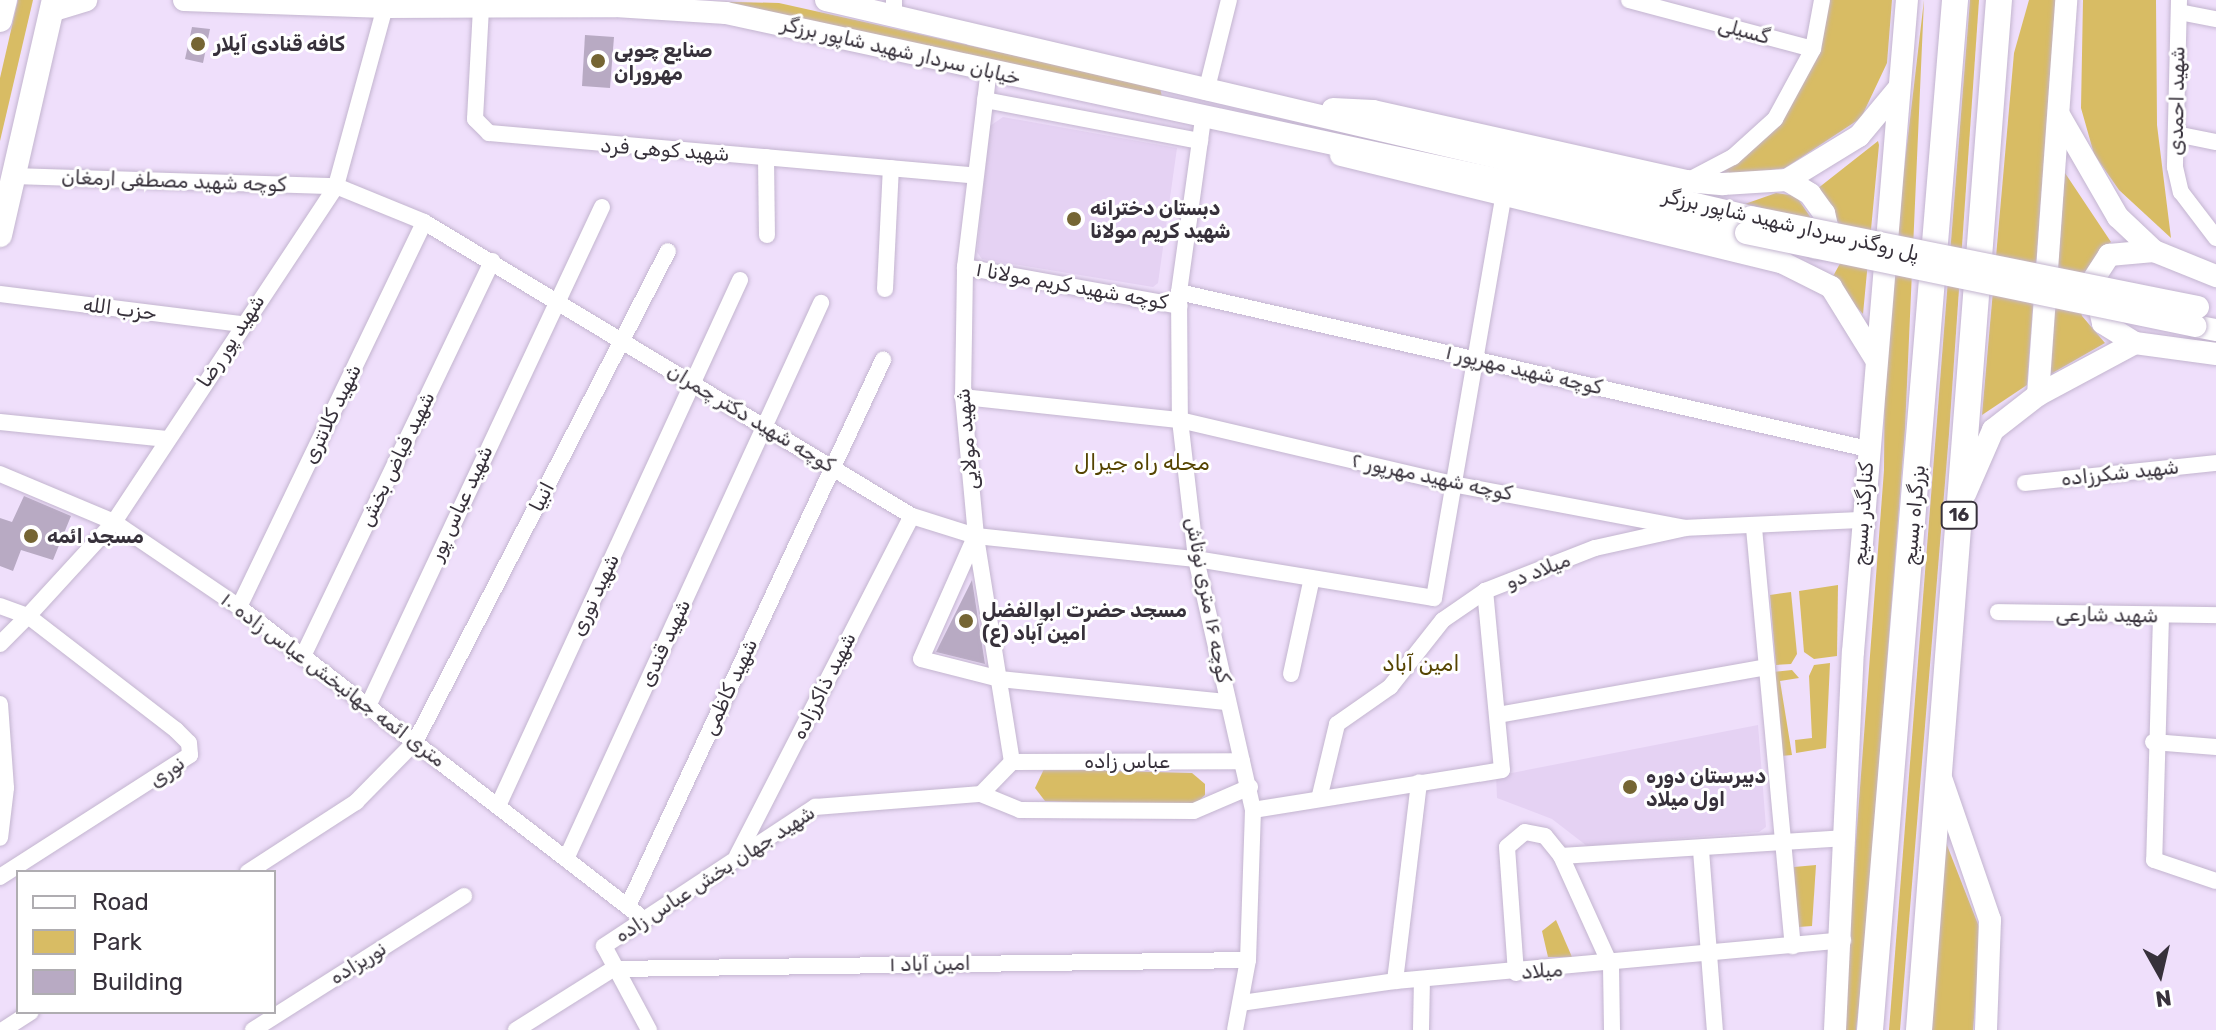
<!DOCTYPE html>
<meta charset="utf-8">
<style>
body{margin:0}
#map{position:relative;width:2216px;height:1030px;overflow:hidden;background:#efdffb;font-family:Rubik,"Noto Naskh Arabic",sans-serif}
div>[style]{position:absolute}
[style*='--x']{left:calc(var(--x)*1px);top:calc(var(--y)*1px);width:calc(var(--w)*1px);rotate:calc(var(--a)*1deg)}
.built>*{inset:0;background:#e5d2f3}
.green>*{inset:0;background:#d8bc64}
.building>*{inset:0;background:#b8aac3}
.roads{filter:drop-shadow(0 0 2px #c3b5cf) drop-shadow(0 0 2px #c3b5cf)}
.minor>*{height:16px;margin:-8px;padding:0 8px;transform-origin:8px;border-radius:8px;background:#fff}
.secondary>*{height:22px;margin:-11px;padding:0 11px;transform-origin:11px;border-radius:11px;background:#fff}
.primary>*{height:24px;margin:-12px;padding:0 12px;transform-origin:12px;border-radius:12px;background:#fff}
.trunk>*{height:26px;margin:-13px;padding:0 13px;transform-origin:13px;border-radius:13px;background:#fff}
.bridges{filter:drop-shadow(0 0 2px #c3b5cf) drop-shadow(0 0 2px #c3b5cf)}
.secondary-bridge>*{height:22px;margin:-11px;padding:0 11px;transform-origin:11px;border-radius:11px;background:#fff}
.dots>*{width:22px;height:22px;translate:-50% -50%;box-sizing:border-box;border:4px solid #fff;border-radius:50%}
span{translate:-50% -50%;white-space:nowrap;text-align:center;line-height:1.15;-webkit-text-stroke:6px #fff;paint-order:stroke}
.shield-label span{padding:2px 6px;background:#fff;border:2px solid;border-radius:6px;-webkit-text-stroke-width:0}
.shield-label{font-size:18px;color:#37313b;font-weight:700}
.street-label{font-size:20px;color:#37313b}
.poi-label{font-size:20px;color:#37313b;font-weight:700}
.left{translate:0 -50%;text-align:left}
.neighbourhood-label{font-size:22px;color:#554401}
.legend{position:absolute;left:16px;top:870px;width:260px;height:144px;box-sizing:border-box;background:#fff;border:2px solid #afadb1;margin:0;padding:10px 14px;list-style:none;font-size:24px;color:#37313b}
.legend li{display:flex;align-items:center;gap:16px;height:40px}
.legend b{width:40px;border:2px solid #afadb1}
.north{position:absolute;left:2120px;top:934px;width:80px;height:80px;-webkit-text-stroke:6px #fff;paint-order:stroke;rotate:172deg;font-size:22px;font-weight:700;line-height:32px;text-align:center;color:#37313b}
.north::after{content:'';display:block;margin:auto;width:28px;height:36px;background:#37313b;clip-path:polygon(50% 0,100% 100%,50% 72%,0 100%)}
</style>
<div id="map">
<div class="built">
<div style="clip-path:polygon(1003px 117px,1177px 148px,1158px 283px,1153px 287px,982px 259px,977px 252px,990px 126px)"></div>
<div style="clip-path:polygon(1758px 725px,1766px 827px,1759px 832px,1587px 846px,1552px 819px,1497px 798px,1496px 776px)"></div>
</div>
<div class="green">
<div style="clip-path:polygon(18px 0,33px 0,0 141px,0 78px)"></div>
<div style="clip-path:polygon(648px 0,779px 3px,1160px 88px,1162px 97px)"></div>
<div style="clip-path:polygon(1830px 0,1892px 0,1887px 63px,1861px 118px,1785px 168px,1709px 179px,1741px 160px,1816px 53px)"></div>
<div style="clip-path:polygon(1924px 0,1905px 429px,1864px 961px,1856px 1030px,1846px 1030px,1843px 1013px,1884px 470px,1885px 332px)"></div>
<div style="clip-path:polygon(1970px 0,1979px 0,1949px 434px,1900px 1030px,1889px 1030px)"></div>
<div style="clip-path:polygon(2029px 0,2056px 0,2027px 385px,1982px 415px,2014px 53px)"></div>
<div style="clip-path:polygon(2083px 0,2156px 0,2157px 125px,2171px 238px,2119px 190px,2094px 154px,2081px 108px)"></div>
<div style="clip-path:polygon(1878px 141px,1879px 145px,1863px 314px,1831px 280px,1843px 258px,1817px 189px)"></div>
<div style="clip-path:polygon(2065px 173px,2111px 242px,2091px 263px,2077px 294px,2082px 316px,2105px 343px,2049px 375px)"></div>
<div style="clip-path:polygon(1776px 193px,1796px 196px,1813px 221px,1745px 204px)"></div>
<div style="clip-path:polygon(1838px 585px,1837px 656px,1814px 659px,1804px 652px,1799px 591px)"></div>
<div style="clip-path:polygon(1791px 592px,1797px 654px,1791px 664px,1776px 665px,1770px 595px)"></div>
<div style="clip-path:polygon(1830px 663px,1826px 748px,1796px 753px,1795px 740px,1812px 738px,1809px 676px,1814px 665px)"></div>
<div style="clip-path:polygon(1792px 670px,1799px 678px,1780px 681px,1792px 755px,1781px 756px,1772px 672px)"></div>
<div style="clip-path:polygon(1044px 769px,1192px 773px,1205px 784px,1205px 795px,1193px 806px,1045px 801px,1035px 788px)"></div>
<div style="clip-path:polygon(1943px 835px,1981px 932px,1973px 1030px,1926px 1030px)"></div>
<div style="clip-path:polygon(1816px 865px,1812px 926px,1798px 927px,1794px 867px)"></div>
<div style="clip-path:polygon(1556px 920px,1572px 957px,1548px 957px,1542px 931px)"></div>
</div>
<div class="building">
<div style="clip-path:polygon(192px 27px,210px 29px,203px 63px,185px 59px)"></div>
<div style="clip-path:polygon(585px 35px,614px 37px,610px 88px,582px 86px)"></div>
<div style="clip-path:polygon(24px 496px,71px 516px,53px 560px,21px 550px,13px 571px,0 566px,0 518px,12px 522px)"></div>
<div style="clip-path:polygon(972px 580px,985px 664px,936px 652px)"></div>
</div>
<div class="roads">
<div class="minor">
<div style="--x:1629;--y:0;--w:190;--a:14.9"></div>
<div style="--x:2179;--y:0;--w:167;--a:91.4"></div>
<div style="--x:2175;--y:167;--w:26;--a:77"></div>
<div style="--x:2181;--y:192;--w:58;--a:52.7"></div>
<div style="--x:481;--y:8;--w:111;--a:93.1"></div>
<div style="--x:475;--y:119;--w:20;--a:45"></div>
<div style="--x:489;--y:133;--w:485;--a:5"></div>
<div style="--x:2179;--y:12;--w:38;--a:11"></div>
<div style="--x:894;--y:16;--w:16;--a:-90"></div>
<div style="--x:1206;--y:92;--w:95;--a:-76"></div>
<div style="--x:985;--y:100;--w:219;--a:10.8"></div>
<div style="--x:1203;--y:119;--w:175;--a:97.9"></div>
<div style="--x:1179;--y:292;--w:128;--a:89.6"></div>
<div style="--x:1180;--y:420;--w:140;--a:83.4"></div>
<div style="--x:1196;--y:559;--w:257;--a:77.2"></div>
<div style="--x:1253;--y:810;--w:150;--a:91.9"></div>
<div style="--x:1248;--y:960;--w:71;--a:100.5"></div>
<div style="--x:2176;--y:134;--w:41;--a:11.3"></div>
<div style="--x:766;--y:157;--w:78;--a:89.3"></div>
<div style="--x:13;--y:176;--w:323;--a:1.8"></div>
<div style="--x:336;--y:186;--w:95;--a:22.2"></div>
<div style="--x:424;--y:222;--w:570;--a:31.07"></div>
<div style="--x:912;--y:516;--w:67;--a:17.4"></div>
<div style="--x:976;--y:536;--w:221;--a:6"></div>
<div style="--x:1196;--y:559;--w:241;--a:9.3"></div>
<div style="--x:1434;--y:598;--w:407;--a:-80.2"></div>
<div style="--x:1687;--y:181;--w:52;--a:-27.6"></div>
<div style="--x:1733;--y:157;--w:57;--a:-42.1"></div>
<div style="--x:1775;--y:119;--w:80;--a:-61.5"></div>
<div style="--x:1813;--y:49;--w:50;--a:-79.6"></div>
<div style="--x:965;--y:267;--w:218;--a:10.3"></div>
<div style="--x:885;--y:289;--w:121;--a:-87.2"></div>
<div style="--x:1179;--y:292;--w:707;--a:12.84"></div>
<div style="--x:0;--y:294;--w:242;--a:7.1"></div>
<div style="--x:963;--y:397;--w:218;--a:6.1"></div>
<div style="--x:1180;--y:420;--w:280;--a:13.2"></div>
<div style="--x:1453;--y:484;--w:236;--a:10.7"></div>
<div style="--x:0;--y:422;--w:168;--a:5.8"></div>
<div style="--x:0;--y:474;--w:124;--a:22.8"></div>
<div style="--x:114;--y:522;--w:151;--a:34.2"></div>
<div style="--x:239;--y:607;--w:513;--a:37.63"></div>
<div style="--x:2025;--y:483;--w:192;--a:-6"></div>
<div style="--x:1754;--y:528;--w:420;--a:84.7"></div>
<div style="--x:975;--y:537;--w:133;--a:113.9"></div>
<div style="--x:921;--y:659;--w:81;--a:14.2"></div>
<div style="--x:1000;--y:679;--w:229;--a:5.8"></div>
<div style="--x:0;--y:606;--w:30;--a:20"></div>
<div style="--x:28;--y:616;--w:127;--a:-47.5"></div>
<div style="--x:114;--y:522;--w:403;--a:-56.5"></div>
<div style="--x:336;--y:186;--w:186;--a:-74.7"></div>
<div style="--x:239;--y:607;--w:427;--a:-64.3"></div>
<div style="--x:1998;--y:612;--w:218;--a:0.8"></div>
<div style="--x:2161;--y:616;--w:244;--a:91.6"></div>
<div style="--x:2154;--y:860;--w:65;--a:18.7"></div>
<div style="--x:0;--y:644;--w:40;--a:-45"></div>
<div style="--x:28;--y:616;--w:187;--a:37.6"></div>
<div style="--x:176;--y:730;--w:18;--a:45"></div>
<div style="--x:189;--y:743;--w:12;--a:85"></div>
<div style="--x:190;--y:755;--w:226;--a:147.3"></div>
<div style="--x:303;--y:656;--w:438;--a:-64.4"></div>
<div style="--x:1291;--y:674;--w:98;--a:-77.7"></div>
<div style="--x:0;--y:704;--w:84;--a:85.9"></div>
<div style="--x:6;--y:788;--w:50;--a:96.8"></div>
<div style="--x:368;--y:706;--w:551;--a:-64.88"></div>
<div style="--x:1498;--y:715;--w:273;--a:-10.1"></div>
<div style="--x:2153;--y:742;--w:63;--a:4.5"></div>
<div style="--x:1012;--y:762;--w:230;--a:-0.2"></div>
<div style="--x:981;--y:794;--w:45;--a:-45.9"></div>
<div style="--x:1012;--y:762;--w:229;--a:-99.1"></div>
<div style="--x:976;--y:536;--w:140;--a:-95.3"></div>
<div style="--x:963;--y:397;--w:130;--a:-89.1"></div>
<div style="--x:965;--y:267;--w:198;--a:-83.1"></div>
<div style="--x:1320;--y:795;--w:73;--a:-76.5"></div>
<div style="--x:1337;--y:724;--w:65;--a:-34.9"></div>
<div style="--x:1390;--y:687;--w:85;--a:-51.7"></div>
<div style="--x:1443;--y:620;--w:51;--a:-34.6"></div>
<div style="--x:1485;--y:591;--w:118;--a:-21.4"></div>
<div style="--x:1595;--y:548;--w:92;--a:-12.5"></div>
<div style="--x:1685;--y:528;--w:178;--a:-2.6"></div>
<div style="--x:498;--y:806;--w:579;--a:-65.29"></div>
<div style="--x:1253;--y:810;--w:252;--a:-9.1"></div>
<div style="--x:1502;--y:770;--w:180;--a:-95.4"></div>
<div style="--x:1701;--y:850;--w:181;--a:85.6"></div>
<div style="--x:737;--y:856;--w:382;--a:-62.8"></div>
<div style="--x:1561;--y:856;--w:286;--a:-3.6"></div>
<div style="--x:566;--y:859;--w:612;--a:-65.36"></div>
<div style="--x:248;--y:872;--w:129;--a:-32.9"></div>
<div style="--x:356;--y:802;--w:84;--a:-45.5"></div>
<div style="--x:415;--y:742;--w:552;--a:-62.74"></div>
<div style="--x:628;--y:906;--w:603;--a:-64.97"></div>
<div style="--x:1516;--y:973;--w:126;--a:-94.1"></div>
<div style="--x:1507;--y:847;--w:23;--a:-40"></div>
<div style="--x:1525;--y:832;--w:20;--a:11"></div>
<div style="--x:1545;--y:836;--w:26;--a:51"></div>
<div style="--x:1561;--y:856;--w:121;--a:65.6"></div>
<div style="--x:1611;--y:966;--w:64;--a:89.1"></div>
<div style="--x:1395;--y:981;--w:200;--a:-83.1"></div>
<div style="--x:1241;--y:1003;--w:156;--a:-8.1"></div>
<div style="--x:1395;--y:981;--w:450;--a:-5.2"></div>
<div style="--x:3;--y:1030;--w:33;--a:-33"></div>
<div style="--x:253;--y:1030;--w:250;--a:-32.4"></div>
<div style="--x:516;--y:1030;--w:115;--a:-32.2"></div>
<div style="--x:613;--y:969;--w:635;--a:-0.81"></div>
<div style="--x:649;--y:1030;--w:95;--a:-118.2"></div>
<div style="--x:604;--y:946;--w:253;--a:-33.4"></div>
<div style="--x:815;--y:807;--w:167;--a:-4.5"></div>
<div style="--x:981;--y:794;--w:42;--a:22.3"></div>
<div style="--x:1020;--y:810;--w:174;--a:0.3"></div>
<div style="--x:1194;--y:811;--w:61;--a:-23.2"></div>
<div style="--x:1421;--y:1030;--w:51;--a:-88.9"></div>
</div>
<div class="secondary">
<div style="--x:184;--y:0;--w:201;--a:2"></div>
<div style="--x:385;--y:7;--w:230;--a:-0.2"></div>
<div style="--x:615;--y:6;--w:111;--a:3.6"></div>
<div style="--x:726;--y:13;--w:1043;--a:12.17"></div>
<div style="--x:826;--y:0;--w:950;--a:13.2"></div>
<div style="--x:51;--y:11;--w:37;--a:-17"></div>
<div style="--x:1333;--y:109;--w:40;--a:2.9"></div>
<div style="--x:1373;--y:111;--w:321;--a:12.6"></div>
<div style="--x:1686;--y:181;--w:37;--a:5"></div>
<div style="--x:1723;--y:184;--w:64;--a:-3.6"></div>
<div style="--x:1787;--y:180;--w:84;--a:-31.4"></div>
<div style="--x:1859;--y:136;--w:62;--a:-50.2"></div>
<div style="--x:2059;--y:115;--w:118;--a:60"></div>
<div style="--x:2118;--y:217;--w:50;--a:43.4"></div>
<div style="--x:2154;--y:251;--w:67;--a:22"></div>
<div style="--x:1341;--y:155;--w:455;--a:13.7"></div>
<div style="--x:1783;--y:263;--w:54;--a:26.6"></div>
<div style="--x:1831;--y:287;--w:84;--a:58.2"></div>
<div style="--x:1787;--y:180;--w:27;--a:31"></div>
<div style="--x:1810;--y:194;--w:24;--a:54"></div>
<div style="--x:1824;--y:213;--w:13;--a:77"></div>
<div style="--x:1827;--y:226;--w:25;--a:117"></div>
<div style="--x:2195;--y:326;--w:21;--a:11"></div>
<div style="--x:2135;--y:343;--w:38;--a:-148"></div>
<div style="--x:2103;--y:323;--w:44;--a:-103.1"></div>
<div style="--x:2093;--y:280;--w:30;--a:-57"></div>
<div style="--x:2109;--y:255;--w:45;--a:-5.1"></div>
<div style="--x:2038;--y:395;--w:396;--a:-85.9"></div>
<div style="--x:1965;--y:494;--w:70;--a:-66.4"></div>
<div style="--x:1993;--y:430;--w:57;--a:-37.9"></div>
<div style="--x:2038;--y:395;--w:110;--a:-28.2"></div>
<div style="--x:2135;--y:343;--w:82;--a:7.7"></div>
<div style="--x:1939;--y:772;--w:157;--a:71"></div>
<div style="--x:1990;--y:920;--w:110;--a:92.1"></div>
<div style="--x:1835;--y:1030;--w:378;--a:-87.3"></div>
<div style="--x:1853;--y:652;--w:654;--a:-85.27"></div>
</div>
<div class="primary">
<div style="--x:0;--y:20;--w:21;--a:-76"></div>
<div style="--x:0;--y:235;--w:241;--a:-77.1"></div>
</div>
<div class="trunk">
<div style="--x:1870;--y:1030;--w:1034;--a:-85.28"></div>
<div style="--x:1919;--y:1030;--w:1033;--a:-85.56"></div>
</div>
</div>
<div class="bridges">
<div class="secondary-bridge">
<div style="--x:1751;--y:217;--w:456;--a:11.4"></div>
<div style="--x:1746;--y:233;--w:459;--a:11.7"></div>
</div>
</div>
<div class="dots">
<div style="left:198px;top:44px;background:#756533"></div>
<div style="left:598px;top:61px;background:#756533"></div>
<div style="left:1074px;top:219px;background:#756533"></div>
<div style="left:31px;top:536px;background:#756533"></div>
<div style="left:966px;top:621px;background:#756533"></div>
<div style="left:1630px;top:787px;background:#756533"></div>
</div>
<div class="shield-label">
<span style="left:1959px;top:515px">16</span>
</div>
<div class="street-label">
<span style="left:1744px;top:31px;rotate:15deg">گسیلی</span>
<span style="left:901px;top:51px;rotate:13deg">خیابان سردار شهید شاپور برزگر</span>
<span style="left:2177px;top:101px;rotate:-89deg">شهید احمدی</span>
<span style="left:665px;top:150px;rotate:4deg">شهید کوهی فرد</span>
<span style="left:174px;top:181px;rotate:2deg">کوچه شهید مصطفی ارمغان</span>
<span style="left:1791px;top:225px;rotate:13deg">پل روگذر سردار شهید شاپور برزگر</span>
<span style="left:1072px;top:286px;rotate:10deg">کوچه شهید کریم مولانا ۱</span>
<span style="left:120px;top:309px;rotate:7deg">حزب الله</span>
<span style="left:231px;top:341px;rotate:-57deg">شهید پور رضا</span>
<span style="left:1524px;top:370px;rotate:13deg">کوچه شهید مهرپور ۱</span>
<span style="left:332px;top:414px;rotate:-64deg">شهید کلانتری</span>
<span style="left:751px;top:418px;rotate:31deg">کوچه شهید دکتر چمران</span>
<span style="left:967px;top:439px;rotate:-95deg">شهید مولایی</span>
<span style="left:397px;top:459px;rotate:-64deg">شهید فیاض بخش</span>
<span style="left:2120px;top:473px;rotate:-6deg">شهید شکرزاده</span>
<span style="left:1432px;top:477px;rotate:12deg">کوچه شهید مهرپور ۲</span>
<span style="left:542px;top:497px;rotate:-63deg">انبیا</span>
<span style="left:461px;top:503px;rotate:-65deg">شهید عباس پور</span>
<span style="left:1863px;top:514px;rotate:-86deg">کنارگذر بسیج</span>
<span style="left:1914px;top:515px;rotate:-85deg">بزرگراه بسیج</span>
<span style="left:1538px;top:571px;rotate:-21deg">میلاد دو</span>
<span style="left:595px;top:595px;rotate:-65deg">شهید نوری</span>
<span style="left:1208px;top:600px;rotate:79deg">کوچه ۱۶ متری نوتاش</span>
<span style="left:2107px;top:615px;rotate:1deg">شهید شارعی</span>
<span style="left:665px;top:643px;rotate:-65deg">شهید قندی</span>
<span style="left:333px;top:680px;rotate:37deg">۱۰ متری ائمه جهانبخش عباس زاده</span>
<span style="left:824px;top:686px;rotate:-63deg">شهید ذاکرزاده</span>
<span style="left:730px;top:687px;rotate:-65deg">شهید کاظمی</span>
<span style="left:1127px;top:761px">عباس زاده</span>
<span style="left:167px;top:772px;rotate:-36deg">نوری</span>
<span style="left:715px;top:874px;rotate:-33deg">شهید جهان بخش عباس زاده</span>
<span style="left:358px;top:963px;rotate:-32deg">نوریزاده</span>
<span style="left:930px;top:964px;rotate:-1deg">۱ امین آباد</span>
<span style="left:1542px;top:971px;rotate:-4deg">میلاد</span>
</div>
<div class="poi-label">
<span class="left" style="left:214px;top:44px">کافه قنادی آیلار</span>
<span class="left" style="left:614px;top:62px">صنایع چوبی<br>مهروران</span>
<span class="left" style="left:1090px;top:220px">دبستان دخترانه<br>شهید کریم مولانا</span>
<span class="left" style="left:47px;top:536px">مسجد ائمه</span>
<span class="left" style="left:982px;top:622px">مسجد حضرت ابوالفضل<br>(ع) امین آباد</span>
<span class="left" style="left:1646px;top:788px">دبیرستان دوره<br>اول میلاد</span>
</div>
<div class="neighbourhood-label">
<span style="left:1142px;top:463px">محله راه جیرال</span>
<span style="left:1421px;top:664px">امین آباد</span>
</div>
<ul class="legend">
<li><b style="height:10px;background:#fff"></b>Road</li>
<li><b style="height:22px;background:#d8bc64"></b>Park</li>
<li><b style="height:22px;background:#b8aac3"></b>Building</li>
</ul>
<div class="north">N</div>
</div>
